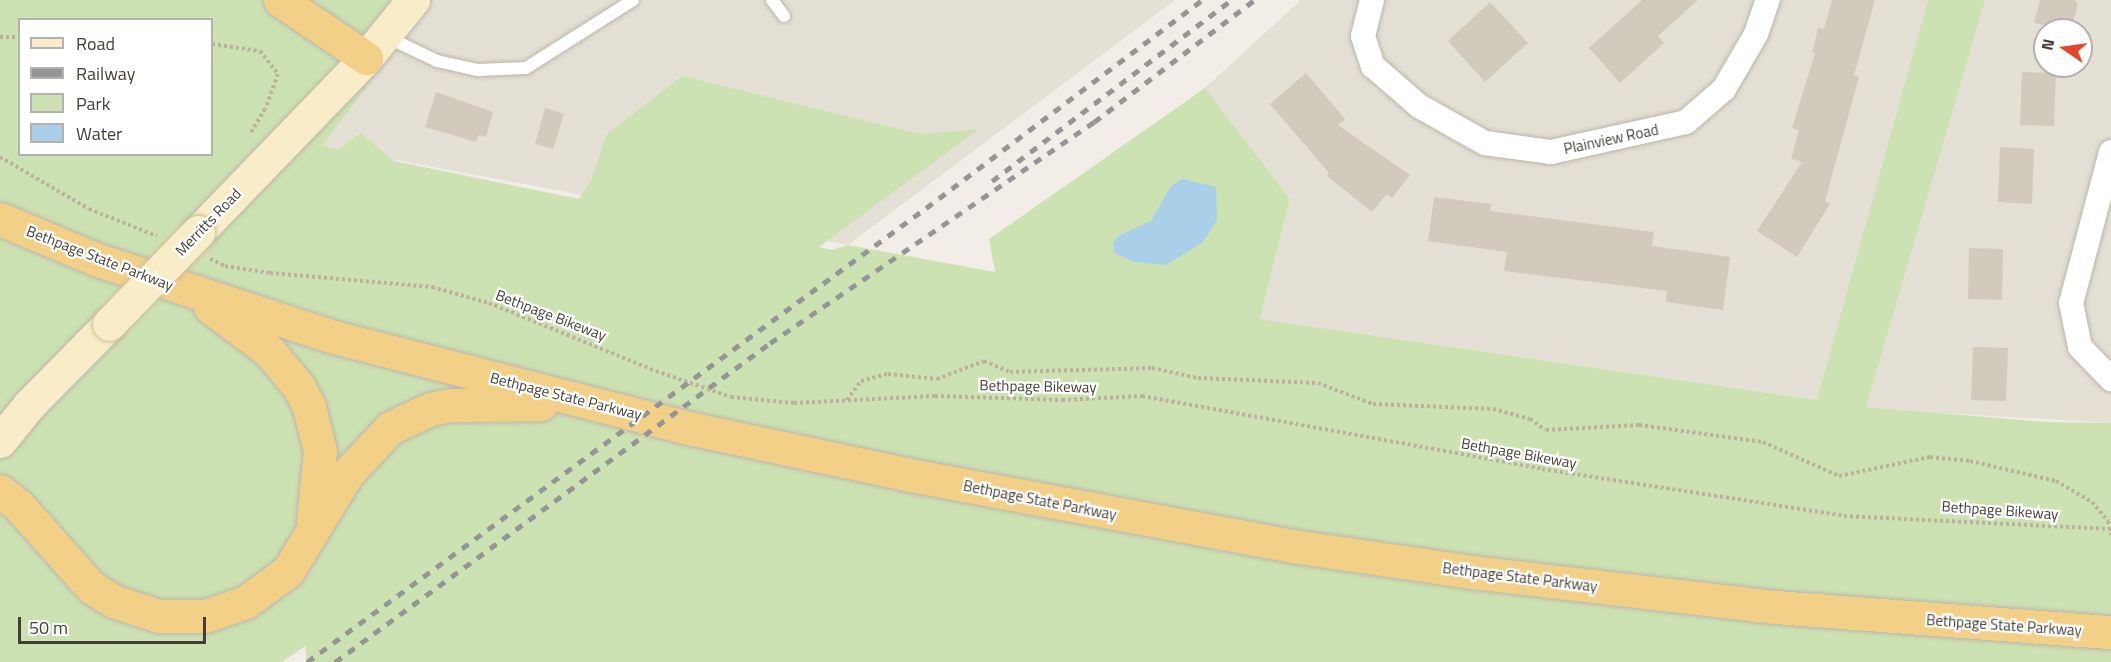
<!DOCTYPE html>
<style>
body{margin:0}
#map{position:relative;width:2111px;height:662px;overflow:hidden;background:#f2eee7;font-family:"Titillium Web",sans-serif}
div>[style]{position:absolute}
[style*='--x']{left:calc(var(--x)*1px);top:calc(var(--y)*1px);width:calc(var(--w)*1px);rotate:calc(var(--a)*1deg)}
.residential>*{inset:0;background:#e5e0d5}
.green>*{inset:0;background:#cde2b3}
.water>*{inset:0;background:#a9cfe9}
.building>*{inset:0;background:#d2cabd}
.path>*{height:4px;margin-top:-2px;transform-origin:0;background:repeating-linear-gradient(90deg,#bcb19d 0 3px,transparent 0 6px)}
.roads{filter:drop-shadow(0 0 2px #bcb6aa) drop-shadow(0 0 2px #bcb6aa)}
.service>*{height:12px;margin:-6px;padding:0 6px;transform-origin:6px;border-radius:6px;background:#fff}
.minor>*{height:24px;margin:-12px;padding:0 12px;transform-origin:12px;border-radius:12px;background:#fff}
.secondary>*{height:33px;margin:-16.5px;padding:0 16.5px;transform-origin:16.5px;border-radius:16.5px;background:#f9edc9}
.trunk>*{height:33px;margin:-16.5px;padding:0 16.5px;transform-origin:16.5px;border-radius:16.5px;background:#f2d088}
.rail>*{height:4.5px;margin-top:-2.25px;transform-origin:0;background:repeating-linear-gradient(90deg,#959595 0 8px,transparent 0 16px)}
.bridges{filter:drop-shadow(0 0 2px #cdc09a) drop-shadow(0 0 2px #cdc09a)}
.secondary-bridge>*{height:33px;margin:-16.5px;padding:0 16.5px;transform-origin:16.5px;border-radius:16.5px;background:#f9edc9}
span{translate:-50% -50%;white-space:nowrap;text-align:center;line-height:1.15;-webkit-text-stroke:4.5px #fff;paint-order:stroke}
.street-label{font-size:15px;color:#443f36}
.legend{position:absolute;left:18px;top:18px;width:195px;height:138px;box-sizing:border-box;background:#fff;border:2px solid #b4b2af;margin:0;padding:8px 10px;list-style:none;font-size:18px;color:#443f36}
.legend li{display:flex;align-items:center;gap:12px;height:30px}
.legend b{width:30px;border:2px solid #b4b2af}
.north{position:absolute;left:2033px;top:18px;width:60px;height:60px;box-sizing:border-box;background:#fff;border:2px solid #b4b2af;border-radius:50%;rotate:283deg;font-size:16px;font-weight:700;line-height:24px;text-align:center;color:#443f36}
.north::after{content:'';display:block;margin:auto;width:21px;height:27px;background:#e5452a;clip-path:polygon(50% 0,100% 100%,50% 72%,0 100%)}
.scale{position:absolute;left:18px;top:617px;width:188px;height:27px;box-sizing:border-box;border:3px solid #443f36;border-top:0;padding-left:8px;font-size:18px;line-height:21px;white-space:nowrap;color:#443f36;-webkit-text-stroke:4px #fff;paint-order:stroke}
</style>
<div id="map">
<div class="residential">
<div style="clip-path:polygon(433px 0,1175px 0,848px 245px,322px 146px)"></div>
<div style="clip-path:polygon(evenodd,1301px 0,2111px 0,2111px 423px,1889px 410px,1260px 319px,1290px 199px,1205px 88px,1301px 0,2045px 30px,2081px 30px,2081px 66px,2045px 66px,2045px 30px)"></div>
</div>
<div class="green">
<div style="clip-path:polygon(evenodd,0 0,433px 0,322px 146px,339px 149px,361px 133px,394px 161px,579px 199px,591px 180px,607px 134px,682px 76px,920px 134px,979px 129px,819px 247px,832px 250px,848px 245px,995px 272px,989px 239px,1205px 88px,1290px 199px,1260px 319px,1817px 400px,1928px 0,1985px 0,1866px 407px,2047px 422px,2111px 423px,2111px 662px,307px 662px,305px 646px,282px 662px,0 662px,0 0,20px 20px,212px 20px,212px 154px,20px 154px,20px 20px)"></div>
</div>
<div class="water">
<div style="clip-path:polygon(1182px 179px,1216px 187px,1217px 220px,1203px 242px,1166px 265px,1135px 262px,1114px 253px,1113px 243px,1118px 236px,1151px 221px,1171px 186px)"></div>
</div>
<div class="building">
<div style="clip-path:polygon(1642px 0,1698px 0,1658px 36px,1664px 43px,1620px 83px,1589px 48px)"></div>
<div style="clip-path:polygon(1832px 0,1875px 0,1854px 75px,1859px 77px,1825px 201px,1830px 204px,1797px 257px,1757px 231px,1802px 162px,1791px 159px,1799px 130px,1792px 128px,1815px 53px,1812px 53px,1818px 28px,1824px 29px)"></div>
<div style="clip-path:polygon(2040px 0,2075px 0,2078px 4px,2071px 30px,2034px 23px)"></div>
<div style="clip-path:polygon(1490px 2px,1528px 43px,1485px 82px,1448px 41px)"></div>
<div style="clip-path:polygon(2022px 72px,2056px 73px,2054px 126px,2020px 125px)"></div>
<div style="clip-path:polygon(1306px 73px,1345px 119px,1338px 125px,1410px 175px,1392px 198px,1387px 194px,1372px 212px,1327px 176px,1329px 173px,1270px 104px)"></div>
<div style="clip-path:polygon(436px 92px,493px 112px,486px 137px,479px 135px,476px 142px,425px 127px)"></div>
<div style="clip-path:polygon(545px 108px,564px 114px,553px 149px,535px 144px)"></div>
<div style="clip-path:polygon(2000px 147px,2034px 149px,2032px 204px,1998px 202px)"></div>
<div style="clip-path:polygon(1434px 197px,1491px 204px,1490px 211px,1654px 232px,1652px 246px,1730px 257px,1723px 310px,1666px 302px,1667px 291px,1504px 271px,1507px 252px,1428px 241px)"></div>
<div style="clip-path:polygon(1969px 248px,2003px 249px,2002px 300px,1968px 299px)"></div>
<div style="clip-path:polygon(1973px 347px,2008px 348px,2006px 401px,1971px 400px)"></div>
</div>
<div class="path">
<div style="--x:0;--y:37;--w:20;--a:0"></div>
<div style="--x:212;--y:44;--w:49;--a:8.3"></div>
<div style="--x:260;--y:51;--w:29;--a:52"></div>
<div style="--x:278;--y:74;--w:37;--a:110"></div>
<div style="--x:265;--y:109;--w:29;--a:121"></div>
<div style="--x:0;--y:157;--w:103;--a:30.3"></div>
<div style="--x:89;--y:209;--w:73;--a:21.7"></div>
<div style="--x:210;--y:259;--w:17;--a:25"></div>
<div style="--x:225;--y:266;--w:46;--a:8.8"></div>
<div style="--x:270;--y:273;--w:163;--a:4.9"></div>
<div style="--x:432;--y:287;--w:59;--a:15.7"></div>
<div style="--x:489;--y:303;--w:180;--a:22.2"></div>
<div style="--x:656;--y:371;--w:79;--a:19.1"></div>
<div style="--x:731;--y:397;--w:63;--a:5.4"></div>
<div style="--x:794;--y:403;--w:141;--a:-2.8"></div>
<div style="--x:935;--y:396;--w:127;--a:1.8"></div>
<div style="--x:1062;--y:400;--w:80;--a:-2.9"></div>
<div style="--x:1142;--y:396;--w:407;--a:10.3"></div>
<div style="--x:1542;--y:469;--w:306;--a:8.8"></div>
<div style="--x:1844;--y:516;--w:267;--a:2.8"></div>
<div style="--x:847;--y:400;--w:24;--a:-54"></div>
<div style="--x:861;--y:381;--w:28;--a:-15"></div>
<div style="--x:888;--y:374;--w:49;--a:5.8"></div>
<div style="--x:937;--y:379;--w:50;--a:-21"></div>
<div style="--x:984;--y:361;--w:28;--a:23"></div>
<div style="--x:1010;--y:372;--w:142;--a:-1.6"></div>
<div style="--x:1152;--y:368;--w:47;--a:12.3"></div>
<div style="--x:1198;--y:378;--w:120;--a:2.4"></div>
<div style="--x:1318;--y:383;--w:59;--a:20.9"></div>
<div style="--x:1373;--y:404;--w:120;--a:2.4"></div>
<div style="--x:1493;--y:409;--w:38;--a:15"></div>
<div style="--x:1530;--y:419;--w:19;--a:35"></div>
<div style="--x:1546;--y:430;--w:93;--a:-3.1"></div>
<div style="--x:1639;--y:425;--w:125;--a:7.8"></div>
<div style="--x:1763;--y:442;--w:83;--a:24.1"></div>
<div style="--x:1839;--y:476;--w:93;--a:-11.8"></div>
<div style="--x:1930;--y:457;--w:40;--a:5.7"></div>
<div style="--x:1970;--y:461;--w:88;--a:13.1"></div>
<div style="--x:2056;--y:481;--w:42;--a:30.3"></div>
<div style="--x:2092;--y:502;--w:25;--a:50"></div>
<div style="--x:2108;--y:521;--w:14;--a:78"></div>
</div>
<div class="roads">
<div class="service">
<div style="--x:772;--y:0;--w:20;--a:53"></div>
<div style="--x:385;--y:36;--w:58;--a:25.7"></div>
<div style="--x:437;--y:61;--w:42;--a:12.4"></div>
<div style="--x:478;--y:70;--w:48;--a:-2.4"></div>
<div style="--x:526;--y:68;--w:127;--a:-32.4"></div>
</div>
<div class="minor">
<div style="--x:1372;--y:0;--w:37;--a:104"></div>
<div style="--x:1363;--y:36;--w:32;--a:72"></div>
<div style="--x:1373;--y:66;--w:61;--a:41"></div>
<div style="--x:1419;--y:106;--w:76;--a:29.3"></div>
<div style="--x:1485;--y:143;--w:67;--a:7.8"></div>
<div style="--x:1551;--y:152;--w:138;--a:-12.5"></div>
<div style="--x:1686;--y:122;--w:50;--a:-41"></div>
<div style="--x:1724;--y:89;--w:64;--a:-59.8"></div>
<div style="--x:1756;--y:34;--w:36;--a:-71"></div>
<div style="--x:2111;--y:152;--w:156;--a:104.8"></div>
<div style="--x:2071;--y:303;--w:45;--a:78.4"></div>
<div style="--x:2080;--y:347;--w:45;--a:45.9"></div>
</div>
<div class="secondary">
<div style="--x:198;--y:232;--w:242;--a:-46"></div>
<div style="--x:366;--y:58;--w:75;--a:-51"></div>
<div style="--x:0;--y:441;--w:46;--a:-51.1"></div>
<div style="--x:29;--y:405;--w:114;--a:-45.4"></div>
</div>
<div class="trunk">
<div style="--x:280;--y:0;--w:104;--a:34"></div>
<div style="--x:0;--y:219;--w:103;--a:22.8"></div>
<div style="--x:95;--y:259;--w:251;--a:18.1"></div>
<div style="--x:334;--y:337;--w:366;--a:14.4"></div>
<div style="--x:689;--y:428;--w:226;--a:12"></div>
<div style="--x:910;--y:475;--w:396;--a:10.5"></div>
<div style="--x:1299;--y:547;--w:175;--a:8.2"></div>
<div style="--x:1472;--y:572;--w:305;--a:6.6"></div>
<div style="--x:1775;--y:607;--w:337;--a:4.3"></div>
<div style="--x:210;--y:307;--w:74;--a:36.7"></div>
<div style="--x:269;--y:351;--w:47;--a:50.2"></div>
<div style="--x:299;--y:387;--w:22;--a:63"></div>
<div style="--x:309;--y:407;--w:45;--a:76"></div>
<div style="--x:320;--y:451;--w:69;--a:95.8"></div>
<div style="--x:0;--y:491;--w:23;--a:38"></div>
<div style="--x:18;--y:505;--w:110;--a:48.3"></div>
<div style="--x:91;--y:587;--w:26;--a:32"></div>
<div style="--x:113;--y:601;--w:48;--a:18.1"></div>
<div style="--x:159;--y:616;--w:46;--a:0"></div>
<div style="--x:205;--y:616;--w:43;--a:-18.9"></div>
<div style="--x:246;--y:602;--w:52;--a:-36.4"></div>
<div style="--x:288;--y:571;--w:114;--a:-58.7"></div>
<div style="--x:347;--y:474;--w:63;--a:-46.9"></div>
<div style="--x:390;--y:428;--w:44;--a:-25.4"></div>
<div style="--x:430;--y:409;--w:21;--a:-11"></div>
<div style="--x:451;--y:405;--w:90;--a:-0.6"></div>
</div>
</div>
<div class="rail">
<div style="--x:992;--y:181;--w:300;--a:-37.1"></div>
<div style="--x:307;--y:662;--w:768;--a:-36.26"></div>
<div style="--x:926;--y:208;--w:346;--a:-37"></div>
<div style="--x:335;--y:662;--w:539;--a:-36.25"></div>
<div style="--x:770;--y:343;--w:392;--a:-34.3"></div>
<div style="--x:1094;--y:122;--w:201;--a:-37.3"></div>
</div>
<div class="bridges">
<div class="secondary-bridge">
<div style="--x:109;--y:324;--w:128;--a:-45.9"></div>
</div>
</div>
<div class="street-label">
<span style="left:1611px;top:139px;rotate:-12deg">Plainview Road</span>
<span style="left:208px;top:222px;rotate:-46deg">Merritts Road</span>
<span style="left:100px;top:258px;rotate:21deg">Bethpage State Parkway</span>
<span style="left:551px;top:315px;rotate:21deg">Bethpage Bikeway</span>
<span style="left:1038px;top:386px;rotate:1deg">Bethpage Bikeway</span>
<span style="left:566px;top:396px;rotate:14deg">Bethpage State Parkway</span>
<span style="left:1519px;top:453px;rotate:10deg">Bethpage Bikeway</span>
<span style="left:1040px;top:500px;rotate:11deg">Bethpage State Parkway</span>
<span style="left:2000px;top:510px;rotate:4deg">Bethpage Bikeway</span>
<span style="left:1520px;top:577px;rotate:7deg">Bethpage State Parkway</span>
<span style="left:2004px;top:625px;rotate:4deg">Bethpage State Parkway</span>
</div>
<ul class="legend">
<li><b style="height:8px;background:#f9edc9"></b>Road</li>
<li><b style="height:8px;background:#959595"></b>Railway</li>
<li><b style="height:16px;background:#cde2b3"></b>Park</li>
<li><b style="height:16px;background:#a9cfe9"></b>Water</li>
</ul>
<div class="north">N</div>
<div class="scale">50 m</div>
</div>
